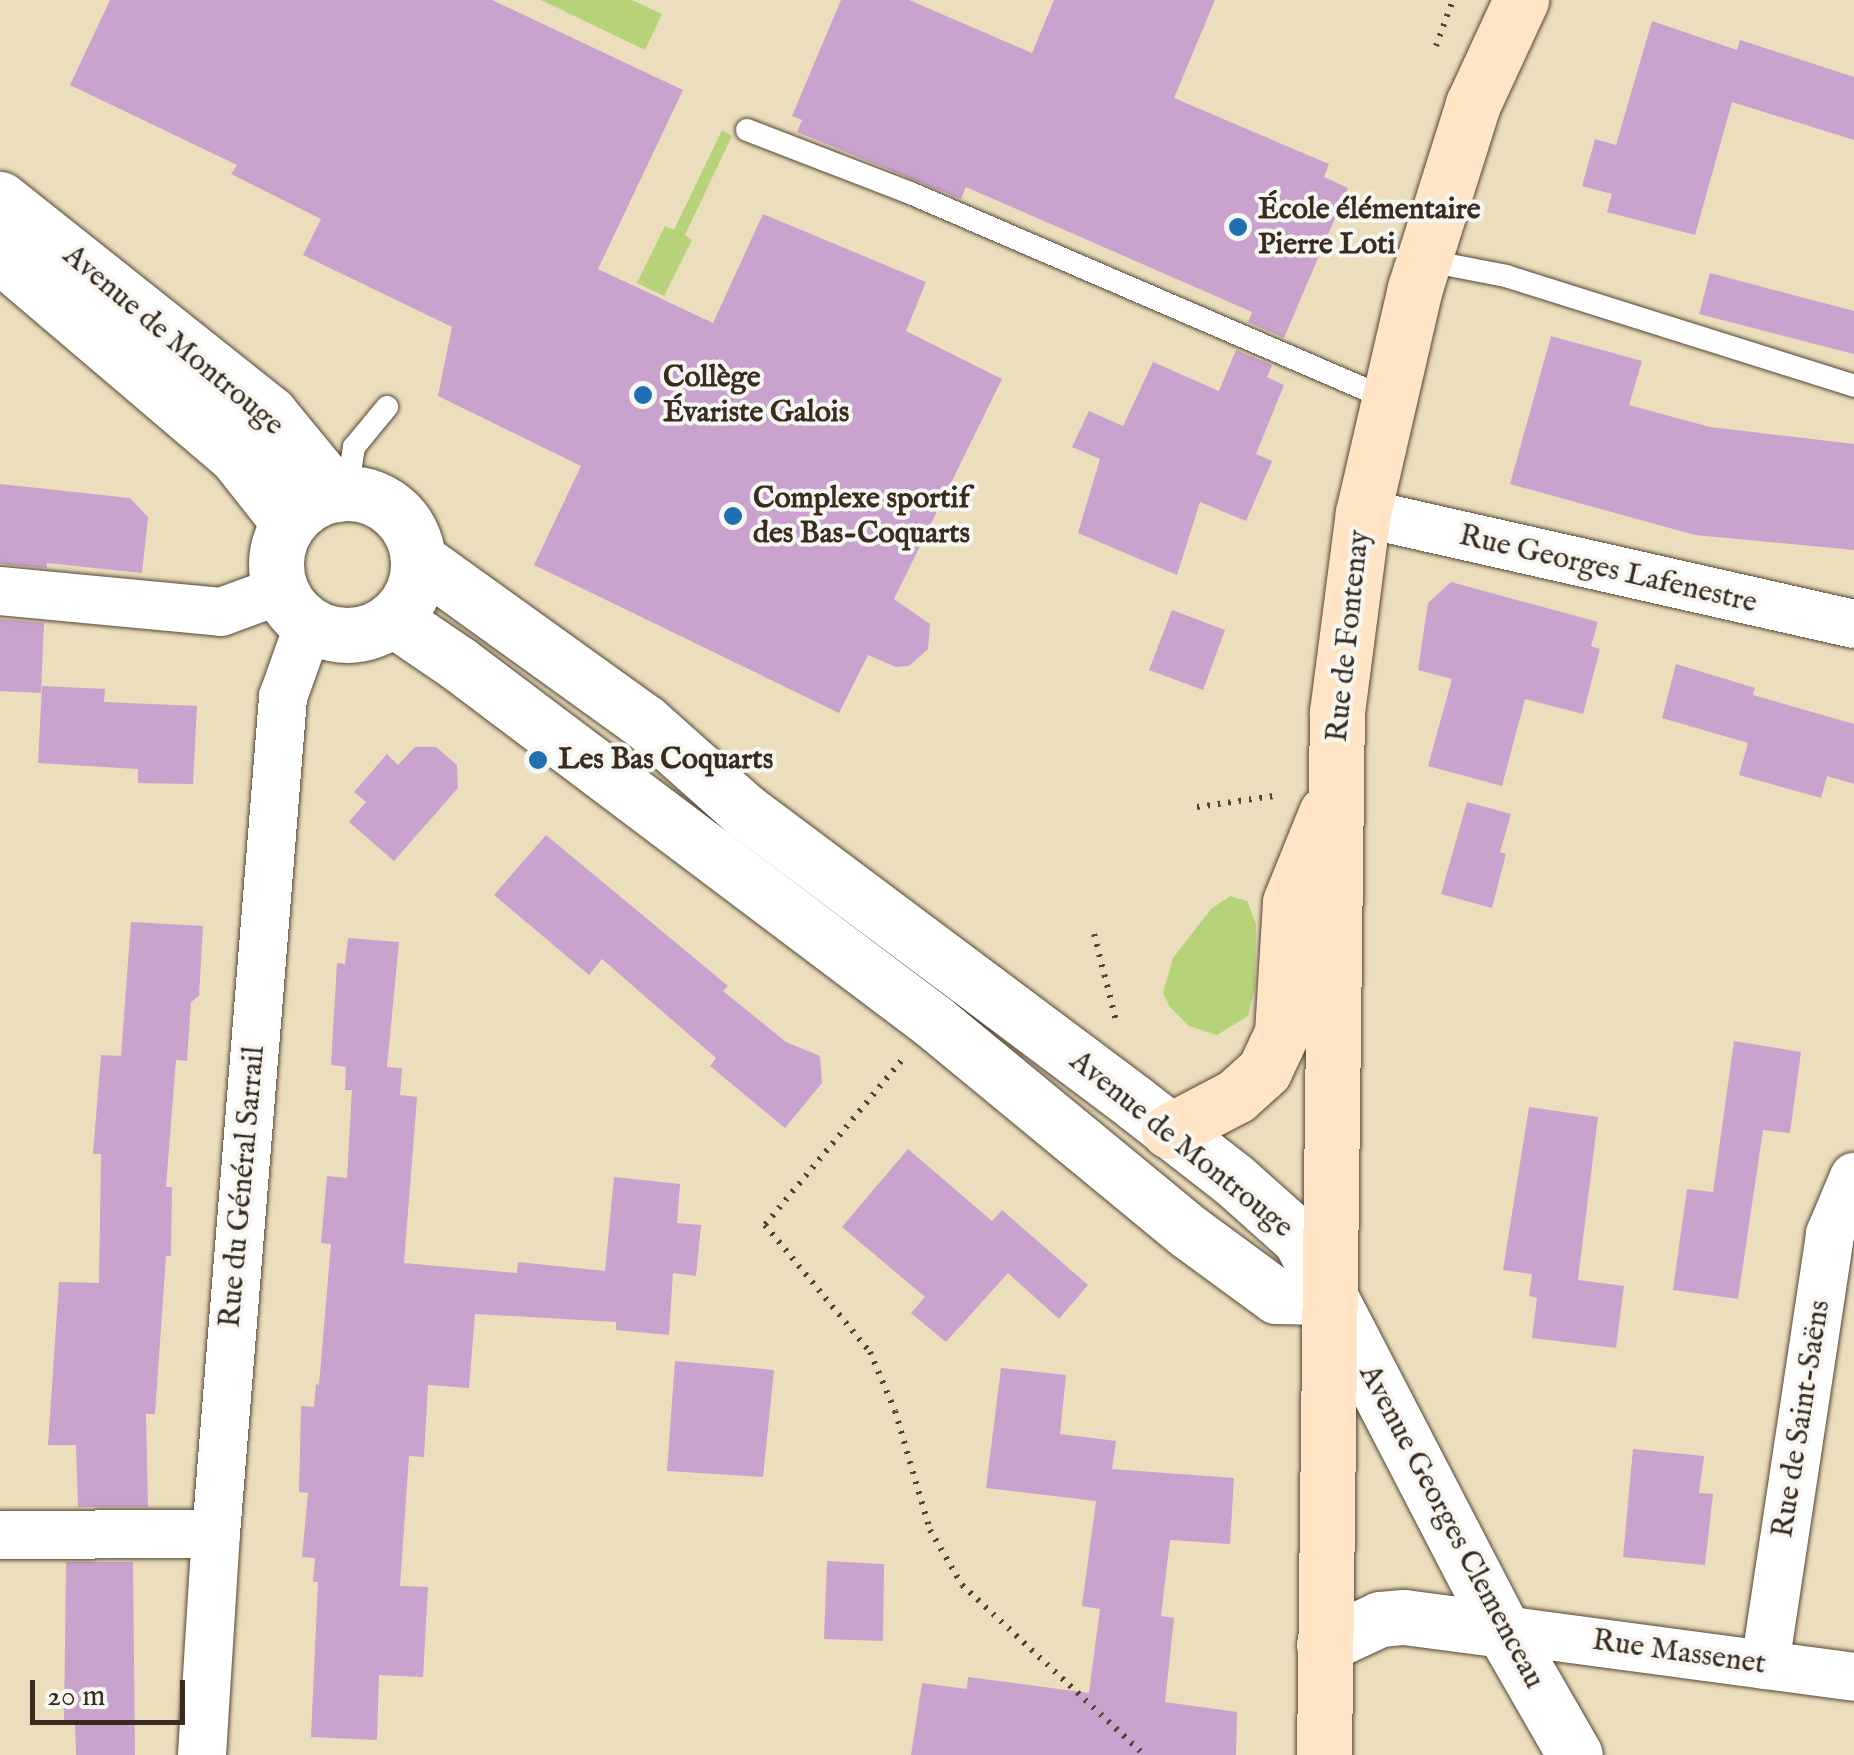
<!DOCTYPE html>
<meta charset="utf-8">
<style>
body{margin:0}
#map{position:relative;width:1854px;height:1755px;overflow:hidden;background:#ebdebc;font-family:"IM FELL English",serif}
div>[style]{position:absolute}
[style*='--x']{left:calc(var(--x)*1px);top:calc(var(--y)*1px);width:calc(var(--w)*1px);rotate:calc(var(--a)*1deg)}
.green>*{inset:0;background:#b6d37a}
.building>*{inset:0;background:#c9a3cd}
.path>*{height:6px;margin-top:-3px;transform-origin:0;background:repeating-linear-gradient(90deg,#554536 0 2.5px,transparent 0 10.5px)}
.roads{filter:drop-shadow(0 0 2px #554536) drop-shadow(0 0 2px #554536)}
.service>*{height:22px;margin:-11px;padding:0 11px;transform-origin:11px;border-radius:11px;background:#fff}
.minor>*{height:48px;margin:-24px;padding:0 24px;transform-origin:24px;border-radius:24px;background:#fff}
.tertiary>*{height:55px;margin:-27.5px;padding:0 27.5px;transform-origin:27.5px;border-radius:27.5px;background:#fff}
.tertiary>.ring{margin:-27.5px;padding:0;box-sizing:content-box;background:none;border:55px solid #fff;border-radius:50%}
.secondary>*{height:55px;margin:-27.5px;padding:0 27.5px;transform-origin:27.5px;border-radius:27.5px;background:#ffe4c6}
.dots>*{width:28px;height:28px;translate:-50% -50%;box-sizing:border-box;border:5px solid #f6f6f2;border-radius:50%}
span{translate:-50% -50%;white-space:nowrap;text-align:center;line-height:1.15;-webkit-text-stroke:8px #f6f6f2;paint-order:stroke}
.poi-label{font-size:30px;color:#3b2a1e;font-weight:700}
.left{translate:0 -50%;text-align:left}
.street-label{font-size:30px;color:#3b2a1e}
.scale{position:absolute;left:30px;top:1680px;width:155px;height:45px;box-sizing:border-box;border:5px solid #3b2a1e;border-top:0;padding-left:12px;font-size:30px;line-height:35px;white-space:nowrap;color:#3b2a1e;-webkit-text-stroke:8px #f6f6f2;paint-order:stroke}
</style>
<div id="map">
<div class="green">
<div style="clip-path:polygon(541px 0,632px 0,662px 14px,645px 50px)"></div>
<div style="clip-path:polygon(722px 130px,732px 136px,685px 235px,692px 240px,664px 296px,637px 283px,665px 226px,674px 230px)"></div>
<div style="clip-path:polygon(1230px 896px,1247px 901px,1256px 924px,1255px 988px,1248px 1016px,1217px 1035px,1189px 1026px,1170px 1007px,1163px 993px,1173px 958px,1211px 909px)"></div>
</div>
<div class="building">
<div style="clip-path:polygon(110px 0,492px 0,683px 90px,598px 269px,713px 323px,763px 214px,926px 282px,906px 331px,1002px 379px,894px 599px,930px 624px,928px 649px,909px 666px,896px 667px,868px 655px,839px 713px,534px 565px,581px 466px,438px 396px,452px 327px,303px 255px,321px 219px,231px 174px,237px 165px,70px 85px)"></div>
<div style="clip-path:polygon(841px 0,909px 0,1032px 53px,1054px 0,1215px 0,1174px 98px,1329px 164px,1324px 177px,1348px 188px,1284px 338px,1248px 322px,1252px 312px,966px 187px,961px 199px,797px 132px,802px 120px,792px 116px)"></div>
<div style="clip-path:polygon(1652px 21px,1737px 50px,1740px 40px,1854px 77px,1854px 140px,1732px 102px,1695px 235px,1607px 212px,1612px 194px,1582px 186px,1595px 139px,1616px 145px)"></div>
<div style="clip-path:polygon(1710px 273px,1854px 311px,1854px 354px,1699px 314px)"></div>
<div style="clip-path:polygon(1551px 336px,1642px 361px,1629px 405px,1710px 427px,1854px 444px,1854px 550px,1695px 535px,1510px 484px)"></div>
<div style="clip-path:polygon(1236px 350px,1272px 365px,1267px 377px,1284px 385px,1256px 454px,1272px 461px,1246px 521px,1200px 502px,1177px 575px,1078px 533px,1100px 459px,1072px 447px,1089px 411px,1123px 426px,1153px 362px,1219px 391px)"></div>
<div style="clip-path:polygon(0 484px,130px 498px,148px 517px,142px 573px,47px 563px,47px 568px,0 564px)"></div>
<div style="clip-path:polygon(1451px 582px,1598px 622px,1591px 646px,1600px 649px,1583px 714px,1525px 699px,1502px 786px,1428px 766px,1452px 679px,1418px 670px,1428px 603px)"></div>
<div style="clip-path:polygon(1172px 610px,1225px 630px,1203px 690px,1149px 670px)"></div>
<div style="clip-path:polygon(0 619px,44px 623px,41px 693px,0 691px)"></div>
<div style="clip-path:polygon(1676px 664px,1755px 688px,1753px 695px,1854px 724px,1854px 784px,1827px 776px,1821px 798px,1739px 775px,1748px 743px,1662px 718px)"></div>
<div style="clip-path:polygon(42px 686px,105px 689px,104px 702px,197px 706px,193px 784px,138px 783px,138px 769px,38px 763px)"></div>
<div style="clip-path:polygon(415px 747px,436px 747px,457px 765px,458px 788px,394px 861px,349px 822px,366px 802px,354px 792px,387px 754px,398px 765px)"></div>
<div style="clip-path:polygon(1467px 802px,1511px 814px,1500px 852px,1506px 854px,1492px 908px,1441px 894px)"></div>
<div style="clip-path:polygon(546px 835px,728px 986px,723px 991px,786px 1042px,820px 1056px,822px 1083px,785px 1128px,710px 1066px,716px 1058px,602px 959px,589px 975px,494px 895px)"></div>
<div style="clip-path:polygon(131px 922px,203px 926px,199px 996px,191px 1002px,187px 1061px,176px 1060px,166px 1187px,172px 1187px,171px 1256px,166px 1256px,155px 1414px,146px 1414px,148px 1507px,78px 1507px,76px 1445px,48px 1445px,59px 1282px,99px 1283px,101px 1154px,93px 1154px,101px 1055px,121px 1056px)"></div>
<div style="clip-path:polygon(348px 938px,399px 942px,387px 1067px,402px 1068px,400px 1095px,417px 1097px,404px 1263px,517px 1273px,518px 1262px,605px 1271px,614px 1177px,680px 1184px,677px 1223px,701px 1225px,696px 1276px,673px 1273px,669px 1335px,616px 1330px,616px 1322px,475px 1314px,469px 1388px,428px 1385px,424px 1457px,409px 1456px,400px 1586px,428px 1587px,423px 1677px,379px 1675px,377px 1740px,311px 1737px,318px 1582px,313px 1582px,315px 1558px,302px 1557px,308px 1493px,299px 1492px,301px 1406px,314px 1407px,316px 1384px,319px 1385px,331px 1244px,321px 1243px,327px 1176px,347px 1178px,352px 1090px,345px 1090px,346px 1067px,331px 1065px,337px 963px,345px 964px)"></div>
<div style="clip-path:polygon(1734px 1041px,1801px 1052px,1790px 1133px,1763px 1130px,1738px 1299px,1673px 1290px,1687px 1189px,1713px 1192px)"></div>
<div style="clip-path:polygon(1529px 1107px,1598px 1117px,1578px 1280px,1624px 1286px,1616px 1348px,1532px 1338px,1537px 1298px,1529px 1296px,1532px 1274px,1503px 1270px)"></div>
<div style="clip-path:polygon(908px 1149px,992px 1221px,1002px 1210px,1088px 1285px,1059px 1319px,1008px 1273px,946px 1342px,911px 1313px,925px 1297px,842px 1227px)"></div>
<div style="clip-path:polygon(675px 1361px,774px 1370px,763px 1477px,667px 1471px)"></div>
<div style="clip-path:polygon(1001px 1368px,1066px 1375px,1060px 1434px,1116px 1441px,1112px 1469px,1234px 1478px,1230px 1544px,1170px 1540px,1161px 1616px,1174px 1618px,1165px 1702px,1237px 1712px,1236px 1755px,911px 1755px,922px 1683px,967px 1689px,968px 1677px,1089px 1693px,1100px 1609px,1082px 1606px,1096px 1501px,986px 1488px)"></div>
<div style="clip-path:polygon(1633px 1449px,1704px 1456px,1699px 1493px,1713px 1494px,1705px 1565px,1623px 1557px)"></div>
<div style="clip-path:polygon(827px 1561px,884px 1564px,883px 1641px,824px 1639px)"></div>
<div style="clip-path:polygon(66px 1562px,133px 1562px,135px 1755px,76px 1755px,75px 1722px,64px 1723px)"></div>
</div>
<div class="path">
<div style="--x:1436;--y:46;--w:49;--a:-69.7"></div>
<div style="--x:1197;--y:807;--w:78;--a:-8.1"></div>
<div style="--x:1094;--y:934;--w:89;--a:75.7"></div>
<div style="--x:901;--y:1061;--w:213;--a:129.7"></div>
<div style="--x:765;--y:1225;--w:165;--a:50.4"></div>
<div style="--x:870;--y:1352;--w:64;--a:67"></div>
<div style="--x:895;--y:1411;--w:124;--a:73.6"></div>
<div style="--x:930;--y:1530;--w:64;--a:59.8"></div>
<div style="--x:962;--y:1585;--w:249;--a:43"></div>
</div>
<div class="roads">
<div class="service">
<div style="--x:747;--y:130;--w:173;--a:21.1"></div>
<div style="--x:908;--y:192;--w:523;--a:23.33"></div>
<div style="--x:1423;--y:260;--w:85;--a:10.9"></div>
<div style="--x:1506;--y:276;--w:365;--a:17.5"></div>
<div style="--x:347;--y:492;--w:46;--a:-81.2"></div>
<div style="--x:354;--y:447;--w:52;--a:-50.5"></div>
</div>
<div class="minor">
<div style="--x:1363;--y:513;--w:503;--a:12.74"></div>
<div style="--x:0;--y:591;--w:222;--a:5.4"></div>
<div style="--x:221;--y:612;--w:64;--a:-20.1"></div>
<div style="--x:0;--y:1535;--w:216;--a:-0.3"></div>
<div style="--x:1503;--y:1630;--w:354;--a:7.6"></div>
<div style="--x:1765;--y:1665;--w:436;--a:-81.4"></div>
<div style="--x:1830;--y:1234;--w:62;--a:-67.2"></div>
<div style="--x:202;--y:1755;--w:221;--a:-86.4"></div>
<div style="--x:216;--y:1534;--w:840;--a:-85.42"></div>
<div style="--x:283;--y:697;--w:77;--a:-70.4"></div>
</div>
<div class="tertiary">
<div style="--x:0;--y:199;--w:345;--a:38.5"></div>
<div style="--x:270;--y:414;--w:104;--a:50.5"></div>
<div style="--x:0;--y:255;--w:310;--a:40.4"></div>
<div style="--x:236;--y:456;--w:85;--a:51.7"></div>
<div class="ring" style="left:276px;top:493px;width:87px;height:87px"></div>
<div style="--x:418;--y:559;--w:279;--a:35.7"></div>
<div style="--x:645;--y:722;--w:134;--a:41.7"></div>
<div style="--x:745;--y:811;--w:487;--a:36.8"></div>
<div style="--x:1135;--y:1103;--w:125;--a:37.9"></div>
<div style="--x:1234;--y:1180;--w:89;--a:41.8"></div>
<div style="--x:1300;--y:1239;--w:441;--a:62.6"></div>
<div style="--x:1503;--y:1630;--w:144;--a:60.1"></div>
<div style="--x:393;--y:619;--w:80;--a:34.3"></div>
<div style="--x:459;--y:664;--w:593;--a:36.99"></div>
<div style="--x:933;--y:1021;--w:332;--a:39.5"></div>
<div style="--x:1189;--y:1232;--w:108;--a:36.3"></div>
<div style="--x:1276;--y:1296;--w:52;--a:1.1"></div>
<div style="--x:1324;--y:1645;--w:62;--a:-24.9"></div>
<div style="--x:1380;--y:1619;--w:24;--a:-5"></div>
<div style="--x:1404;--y:1617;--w:100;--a:7.5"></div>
</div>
<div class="secondary">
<div style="--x:1169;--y:1131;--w:76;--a:-27.6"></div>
<div style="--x:1236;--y:1096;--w:38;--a:-42"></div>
<div style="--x:1264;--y:1071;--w:42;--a:-64.7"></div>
<div style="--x:1282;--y:1033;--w:131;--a:-86.5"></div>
<div style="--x:1290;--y:902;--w:96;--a:-68"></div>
<div style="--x:1324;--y:1755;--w:1043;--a:-89.29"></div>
<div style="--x:1337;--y:712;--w:201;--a:-82.6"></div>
<div style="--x:1363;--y:513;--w:231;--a:-77"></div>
<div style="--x:1415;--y:288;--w:193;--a:-72.5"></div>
<div style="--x:1473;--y:104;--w:115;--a:-65.2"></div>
</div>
</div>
<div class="dots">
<div style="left:1238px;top:227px;background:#1f6fb2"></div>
<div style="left:643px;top:395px;background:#1f6fb2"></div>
<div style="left:733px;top:516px;background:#1f6fb2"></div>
<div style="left:538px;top:760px;background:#1f6fb2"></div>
</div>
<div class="poi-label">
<span class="left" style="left:1258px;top:227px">École élémentaire<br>Pierre Loti</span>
<span class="left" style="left:663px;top:395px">Collège<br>Évariste Galois</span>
<span class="left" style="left:753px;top:516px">Complexe sportif<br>des Bas-Coquarts</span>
<span class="left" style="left:558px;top:760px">Les Bas Coquarts</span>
</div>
<div class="street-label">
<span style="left:173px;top:341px;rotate:40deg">Avenue de Montrouge</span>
<span style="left:1608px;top:570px;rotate:13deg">Rue Georges Lafenestre</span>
<span style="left:1349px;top:636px;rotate:-84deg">Rue de Fontenay</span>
<span style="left:1181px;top:1145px;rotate:39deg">Avenue de Montrouge</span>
<span style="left:243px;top:1187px;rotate:-85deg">Rue du Général Sarrail</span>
<span style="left:1802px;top:1419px;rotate:-81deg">Rue de Saint-Saëns</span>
<span style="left:1451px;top:1527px;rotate:62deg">Avenue Georges Clemenceau</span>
<span style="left:1679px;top:1653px;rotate:8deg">Rue Massenet</span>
</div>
<div class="scale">20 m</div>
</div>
